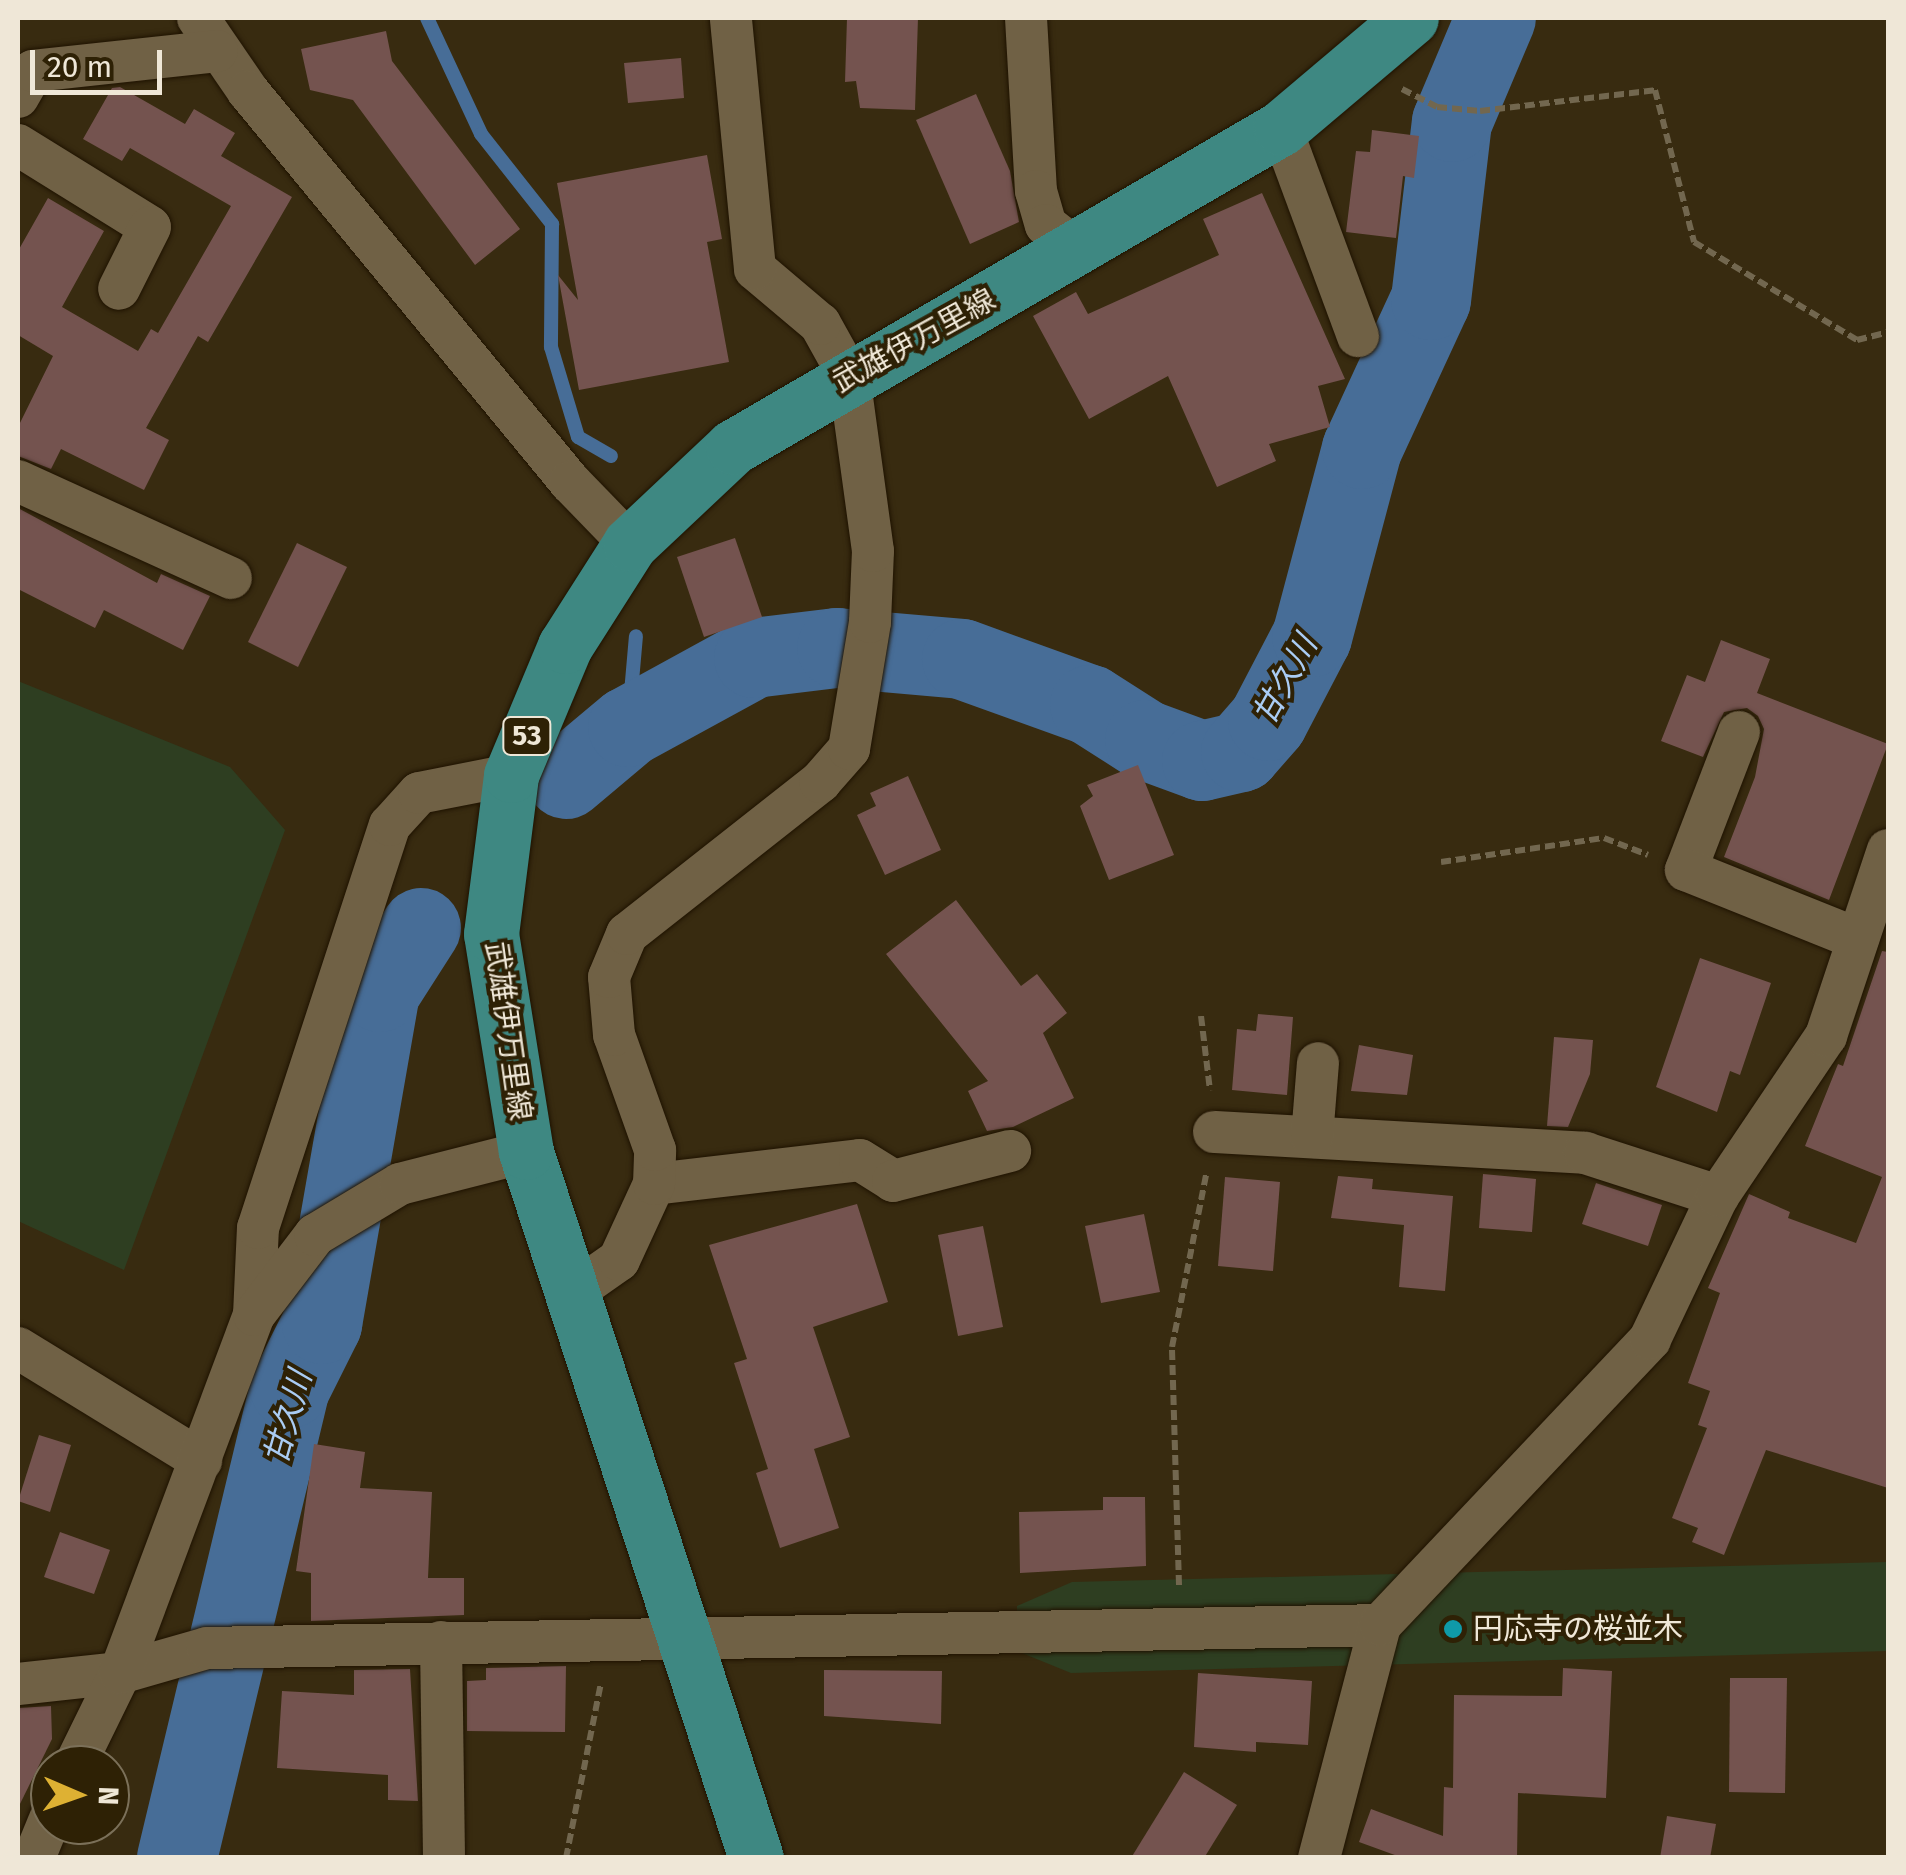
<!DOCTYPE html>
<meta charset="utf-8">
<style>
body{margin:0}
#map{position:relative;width:1906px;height:1875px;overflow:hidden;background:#382b10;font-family:"Fira Sans","Noto Sans JP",sans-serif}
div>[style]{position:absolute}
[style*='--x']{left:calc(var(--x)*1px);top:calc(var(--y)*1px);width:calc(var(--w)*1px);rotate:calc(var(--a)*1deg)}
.green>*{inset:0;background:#2e3e21}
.stream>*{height:14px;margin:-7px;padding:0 7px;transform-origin:7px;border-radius:7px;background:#476d97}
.river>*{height:80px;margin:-40px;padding:0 40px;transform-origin:40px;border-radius:40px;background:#476d97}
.building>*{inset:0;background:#74534f}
.path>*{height:6px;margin-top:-3px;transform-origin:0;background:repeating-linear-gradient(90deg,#72674f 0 10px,transparent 0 15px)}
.roads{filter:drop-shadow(0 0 2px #1f1300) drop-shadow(0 0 2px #1f1300)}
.minor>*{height:42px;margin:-21px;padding:0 21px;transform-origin:21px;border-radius:21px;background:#706145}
.major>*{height:55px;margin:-27.5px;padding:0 27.5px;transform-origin:27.5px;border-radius:27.5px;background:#3e8882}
.dots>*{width:28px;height:28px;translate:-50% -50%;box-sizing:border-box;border:5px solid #2e2105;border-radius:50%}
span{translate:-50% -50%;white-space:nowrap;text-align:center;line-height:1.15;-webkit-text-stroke:8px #2e2105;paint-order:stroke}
.shield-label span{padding:2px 8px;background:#2e2105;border:2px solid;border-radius:8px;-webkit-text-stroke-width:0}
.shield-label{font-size:28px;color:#efe7d7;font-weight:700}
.street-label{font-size:30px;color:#efe7d7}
.poi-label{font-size:30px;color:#efe7d7}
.left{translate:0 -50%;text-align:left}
.water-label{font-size:32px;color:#aaccf3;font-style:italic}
.frame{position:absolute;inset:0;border:20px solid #efe7d7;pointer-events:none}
.north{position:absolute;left:30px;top:1745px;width:100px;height:100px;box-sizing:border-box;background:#2e2105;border:2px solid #7b7059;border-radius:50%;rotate:92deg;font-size:28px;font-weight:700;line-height:40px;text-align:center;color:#efe7d7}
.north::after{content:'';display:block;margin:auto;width:35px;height:45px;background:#deb133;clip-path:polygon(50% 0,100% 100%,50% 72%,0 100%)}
.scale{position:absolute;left:30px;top:50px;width:132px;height:45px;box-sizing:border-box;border:5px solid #efe7d7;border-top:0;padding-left:12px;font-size:30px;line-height:35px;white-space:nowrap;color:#efe7d7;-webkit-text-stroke:8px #2e2105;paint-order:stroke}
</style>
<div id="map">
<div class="green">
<div style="clip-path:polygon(18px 681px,230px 767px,285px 830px,124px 1270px,18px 1221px)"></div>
<div style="clip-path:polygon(1888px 1562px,1888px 1651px,1071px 1673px,1017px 1651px,1017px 1606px,1072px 1582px)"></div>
</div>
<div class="stream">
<div style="--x:427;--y:18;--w:128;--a:65"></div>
<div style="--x:481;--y:134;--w:115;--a:51.7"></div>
<div style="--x:552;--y:224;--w:123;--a:90.5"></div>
<div style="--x:551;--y:347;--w:94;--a:73.3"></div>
<div style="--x:578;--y:437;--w:38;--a:30"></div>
<div style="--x:628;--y:727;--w:91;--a:-85"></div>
</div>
<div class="river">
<div style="--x:566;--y:779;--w:81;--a:-40"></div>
<div style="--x:628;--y:727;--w:144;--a:-28.7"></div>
<div style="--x:754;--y:658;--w:84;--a:-6.9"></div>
<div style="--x:837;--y:648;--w:125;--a:5"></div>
<div style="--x:962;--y:659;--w:136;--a:19.8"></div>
<div style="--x:1090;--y:705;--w:65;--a:32.5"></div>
<div style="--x:1145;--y:740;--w:61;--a:20.2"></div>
<div style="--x:1202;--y:761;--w:40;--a:-13"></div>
<div style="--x:1241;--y:752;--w:41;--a:-48.9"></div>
<div style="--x:1268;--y:721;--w:95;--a:-62.4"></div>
<div style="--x:1312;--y:637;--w:195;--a:-75.1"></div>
<div style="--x:1362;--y:449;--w:164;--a:-65.2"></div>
<div style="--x:1431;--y:300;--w:179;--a:-83.3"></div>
<div style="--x:1452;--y:122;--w:113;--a:-67.1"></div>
<div style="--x:177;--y:1858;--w:483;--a:-76.5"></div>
<div style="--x:290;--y:1388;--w:72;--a:-63.4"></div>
<div style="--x:322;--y:1324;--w:337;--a:-80.1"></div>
<div style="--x:380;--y:992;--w:76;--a:-57.4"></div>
</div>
<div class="building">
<div style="clip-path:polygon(847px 18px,918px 18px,915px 110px,860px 108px,856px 81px,845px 82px)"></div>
<div style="clip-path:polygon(386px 31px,392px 61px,520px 229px,475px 265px,353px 100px,310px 90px,301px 49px)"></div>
<div style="clip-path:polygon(681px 58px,684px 98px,628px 103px,624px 63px)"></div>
<div style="clip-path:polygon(120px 87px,185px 124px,194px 109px,235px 133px,221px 156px,292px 197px,208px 342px,198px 336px,146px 428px,169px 440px,144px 490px,61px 449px,51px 469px,18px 456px,18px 427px,53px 356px,18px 335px,18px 251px,48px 198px,104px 231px,62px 307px,138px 351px,151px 329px,158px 333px,231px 206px,130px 148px,122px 161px,83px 139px,112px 88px)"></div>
<div style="clip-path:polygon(976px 94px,1010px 171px,1019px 222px,970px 244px,916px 120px)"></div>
<div style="clip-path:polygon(1372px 130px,1419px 136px,1414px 178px,1403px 176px,1396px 238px,1346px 232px,1356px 151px,1370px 152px)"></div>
<div style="clip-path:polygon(707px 155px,722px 239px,707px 242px,729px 362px,579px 390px,558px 275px,578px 300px,557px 183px)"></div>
<div style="clip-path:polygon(1262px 193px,1345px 379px,1318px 386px,1330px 427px,1269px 444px,1276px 461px,1217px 487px,1168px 376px,1089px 419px,1033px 316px,1076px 292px,1088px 314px,1219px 255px,1203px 219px)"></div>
<div style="clip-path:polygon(18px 508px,157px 583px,161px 574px,210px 596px,183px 650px,104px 610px,95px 628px,18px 589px)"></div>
<div style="clip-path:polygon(735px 538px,762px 617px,704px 637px,677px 557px)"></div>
<div style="clip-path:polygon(297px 543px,347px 567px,298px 667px,248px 642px)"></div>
<div style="clip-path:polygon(1721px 640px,1770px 659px,1757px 693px,1888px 744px,1829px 900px,1724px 857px,1755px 777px,1764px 729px,1758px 716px,1747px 708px,1724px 712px,1703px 757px,1661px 741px,1687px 675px,1705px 682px)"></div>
<div style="clip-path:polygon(1138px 765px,1174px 855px,1109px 880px,1080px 806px,1093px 796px,1087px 785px)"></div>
<div style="clip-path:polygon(908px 776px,941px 850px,885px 875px,857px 815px,876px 806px,870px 793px)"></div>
<div style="clip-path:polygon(956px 900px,1021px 986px,1037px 974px,1067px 1013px,1043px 1033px,1074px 1098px,1013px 1127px,987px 1131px,968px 1091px,988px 1081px,886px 954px)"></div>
<div style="clip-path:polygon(1882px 951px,1888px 952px,1888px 1488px,1766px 1450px,1724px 1555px,1692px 1542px,1698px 1528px,1672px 1518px,1707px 1428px,1698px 1425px,1710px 1391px,1688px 1383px,1720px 1293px,1708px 1288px,1749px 1194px,1790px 1212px,1788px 1218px,1856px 1243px,1882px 1177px,1805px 1146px,1838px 1064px,1843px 1066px)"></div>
<div style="clip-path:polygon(1700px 958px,1771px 983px,1740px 1075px,1730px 1071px,1717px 1112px,1656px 1087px)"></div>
<div style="clip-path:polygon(1258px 1014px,1293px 1017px,1287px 1095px,1232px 1090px,1237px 1029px,1256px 1031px)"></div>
<div style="clip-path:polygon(1554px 1037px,1593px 1040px,1590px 1074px,1568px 1127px,1547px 1126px)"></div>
<div style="clip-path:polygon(1359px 1045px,1413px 1055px,1407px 1095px,1351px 1091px)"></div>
<div style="clip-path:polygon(1483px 1174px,1536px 1179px,1532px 1232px,1479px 1228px)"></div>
<div style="clip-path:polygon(1338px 1176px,1373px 1179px,1372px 1189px,1453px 1196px,1445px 1291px,1399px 1287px,1404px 1225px,1331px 1218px)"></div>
<div style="clip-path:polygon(1225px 1177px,1280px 1182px,1273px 1271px,1218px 1266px)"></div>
<div style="clip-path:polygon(1596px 1183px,1662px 1205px,1648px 1246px,1582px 1224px)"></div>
<div style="clip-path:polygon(857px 1204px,888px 1302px,813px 1327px,850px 1437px,814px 1449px,839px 1528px,780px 1548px,756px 1473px,768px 1469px,734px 1363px,747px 1359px,709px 1245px)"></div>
<div style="clip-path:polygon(1144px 1214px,1160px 1292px,1101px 1303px,1085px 1226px)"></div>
<div style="clip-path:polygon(983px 1226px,1003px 1327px,958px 1336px,938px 1235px)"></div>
<div style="clip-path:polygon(39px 1435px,71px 1445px,50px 1512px,18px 1501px)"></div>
<div style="clip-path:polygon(314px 1444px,365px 1452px,360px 1488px,432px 1492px,428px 1578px,464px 1578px,464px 1615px,311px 1621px,311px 1573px,296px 1571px)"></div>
<div style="clip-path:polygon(1103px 1497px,1145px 1497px,1146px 1566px,1020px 1573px,1019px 1512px,1103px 1510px)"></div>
<div style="clip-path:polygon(60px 1532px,110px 1550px,94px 1594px,44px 1577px)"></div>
<div style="clip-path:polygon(566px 1666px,565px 1732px,467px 1731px,467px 1681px,486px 1680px,486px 1668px)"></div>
<div style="clip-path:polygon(1563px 1668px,1612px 1671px,1606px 1798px,1518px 1793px,1517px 1858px,1403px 1858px,1359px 1842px,1371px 1809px,1443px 1836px,1444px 1787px,1453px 1788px,1454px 1695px,1562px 1696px)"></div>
<div style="clip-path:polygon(410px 1669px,418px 1801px,388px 1800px,388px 1775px,277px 1768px,282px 1691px,354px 1695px,354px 1670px)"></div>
<div style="clip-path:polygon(824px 1670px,942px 1671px,941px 1724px,824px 1716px)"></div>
<div style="clip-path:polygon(1198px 1673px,1312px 1681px,1308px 1745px,1256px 1742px,1256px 1752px,1194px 1747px)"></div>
<div style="clip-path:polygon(1730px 1678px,1787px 1678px,1785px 1793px,1729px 1792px)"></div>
<div style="clip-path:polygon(51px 1706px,52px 1739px,18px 1808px,18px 1708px)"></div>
<div style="clip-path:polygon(1184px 1772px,1237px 1805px,1204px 1858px,1131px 1858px)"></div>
<div style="clip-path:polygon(1667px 1816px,1716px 1824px,1710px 1858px,1660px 1858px)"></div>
</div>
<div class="path">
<div style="--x:1402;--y:89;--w:39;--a:27"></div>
<div style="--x:1437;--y:107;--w:43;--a:5.3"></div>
<div style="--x:1480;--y:111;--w:176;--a:-6.8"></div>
<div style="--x:1655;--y:90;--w:157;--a:75.6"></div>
<div style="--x:1694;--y:242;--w:190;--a:31"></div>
<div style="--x:1857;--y:340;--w:32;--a:-14"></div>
<div style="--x:1441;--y:862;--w:165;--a:-8.4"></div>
<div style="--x:1604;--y:838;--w:47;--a:21.1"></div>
<div style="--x:1201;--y:1016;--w:75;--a:83.1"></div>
<div style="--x:1179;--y:1585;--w:238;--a:-91.7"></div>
<div style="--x:1172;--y:1347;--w:179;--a:-78.8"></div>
<div style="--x:566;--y:1858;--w:178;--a:-78.7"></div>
</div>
<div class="roads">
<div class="minor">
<div style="--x:198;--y:18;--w:88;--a:55.6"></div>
<div style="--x:248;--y:91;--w:507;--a:50.53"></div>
<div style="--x:570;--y:482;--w:86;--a:45.9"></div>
<div style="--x:1026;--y:18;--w:173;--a:86.7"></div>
<div style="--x:1036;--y:191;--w:35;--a:74"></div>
<div style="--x:1046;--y:225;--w:42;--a:38.2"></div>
<div style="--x:18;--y:97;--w:30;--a:-60"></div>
<div style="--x:33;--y:71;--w:185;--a:-6.2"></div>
<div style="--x:1281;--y:128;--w:222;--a:69.7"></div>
<div style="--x:18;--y:145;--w:155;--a:31.8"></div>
<div style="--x:150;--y:227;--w:69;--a:116.6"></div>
<div style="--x:18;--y:481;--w:234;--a:24.5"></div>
<div style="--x:1739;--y:732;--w:148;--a:111"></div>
<div style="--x:1686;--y:870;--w:185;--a:21.9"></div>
<div style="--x:1214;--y:1132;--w:372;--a:3.2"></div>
<div style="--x:1585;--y:1153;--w:140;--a:17.9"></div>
<div style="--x:1312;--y:1137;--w:74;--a:-85.4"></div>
<div style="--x:654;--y:1184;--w:207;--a:-6.6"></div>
<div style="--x:860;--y:1160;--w:39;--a:32"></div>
<div style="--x:893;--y:1181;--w:121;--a:-14.4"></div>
<div style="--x:572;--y:1293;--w:57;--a:-35.1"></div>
<div style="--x:619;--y:1260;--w:84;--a:-65.3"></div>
<div style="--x:654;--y:1184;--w:34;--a:-88"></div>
<div style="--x:655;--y:1150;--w:122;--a:-109.6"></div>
<div style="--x:614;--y:1035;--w:58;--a:-94.9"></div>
<div style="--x:609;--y:977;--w:47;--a:-67.3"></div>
<div style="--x:627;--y:934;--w:246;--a:-38.2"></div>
<div style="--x:820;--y:782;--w:44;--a:-48.7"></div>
<div style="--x:849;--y:749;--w:129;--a:-80.6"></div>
<div style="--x:870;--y:622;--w:71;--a:-87.6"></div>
<div style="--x:873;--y:551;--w:177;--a:-97.8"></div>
<div style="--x:849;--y:376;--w:60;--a:-119.1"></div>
<div style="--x:820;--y:324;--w:85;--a:-139.8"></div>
<div style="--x:755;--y:269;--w:252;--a:-95.5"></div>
<div style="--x:254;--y:1315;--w:87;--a:-87.4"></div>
<div style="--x:258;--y:1228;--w:424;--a:-71.9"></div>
<div style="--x:390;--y:825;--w:43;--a:-47.8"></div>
<div style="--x:419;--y:793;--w:94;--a:-11.1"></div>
<div style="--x:18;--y:1348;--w:215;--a:31.5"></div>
<div style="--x:441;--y:1642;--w:216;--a:89.2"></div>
<div style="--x:18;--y:1684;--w:103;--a:-6.2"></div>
<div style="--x:120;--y:1673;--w:91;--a:-16"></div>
<div style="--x:207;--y:1648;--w:1173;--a:-1.12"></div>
<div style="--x:75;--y:1765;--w:102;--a:-63.9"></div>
<div style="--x:120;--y:1673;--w:382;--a:-69.5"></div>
<div style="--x:254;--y:1315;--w:101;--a:-52.7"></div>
<div style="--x:315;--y:1235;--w:99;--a:-31"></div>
<div style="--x:400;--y:1184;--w:130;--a:-14.3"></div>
<div style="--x:34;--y:1858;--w:42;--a:-67.7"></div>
<div style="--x:1319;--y:1858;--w:241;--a:-75.3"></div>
<div style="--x:1380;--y:1625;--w:393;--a:-46.6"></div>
<div style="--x:1650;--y:1339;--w:158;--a:-64.6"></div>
<div style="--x:1718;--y:1196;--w:193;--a:-56"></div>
<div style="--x:1826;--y:1036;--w:196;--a:-71.6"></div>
</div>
<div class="major">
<div style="--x:756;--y:1858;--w:743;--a:-108.04"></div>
<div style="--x:526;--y:1152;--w:221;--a:-99.1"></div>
<div style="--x:491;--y:934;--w:160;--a:-82.8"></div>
<div style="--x:511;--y:775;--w:140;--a:-67.3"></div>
<div style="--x:565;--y:646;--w:121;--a:-57.5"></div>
<div style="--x:630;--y:544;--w:141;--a:-43.3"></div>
<div style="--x:733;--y:447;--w:634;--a:-30.2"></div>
<div style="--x:1281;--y:128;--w:170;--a:-40.2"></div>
</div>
</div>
<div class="dots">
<div style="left:1453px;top:1629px;background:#0f9aa8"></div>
</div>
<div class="shield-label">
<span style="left:527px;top:736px">53</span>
</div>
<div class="street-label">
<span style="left:914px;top:341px;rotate:-29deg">武雄伊万里線</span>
<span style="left:508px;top:1031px;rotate:82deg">武雄伊万里線</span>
</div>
<div class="poi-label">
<span class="left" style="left:1473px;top:1629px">円応寺の桜並木</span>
</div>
<div class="water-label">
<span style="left:1285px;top:680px;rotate:-61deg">甘久川</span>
<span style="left:288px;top:1418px;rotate:-74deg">甘久川</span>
</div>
<div class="frame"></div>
<div class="north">N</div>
<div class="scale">20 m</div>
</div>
